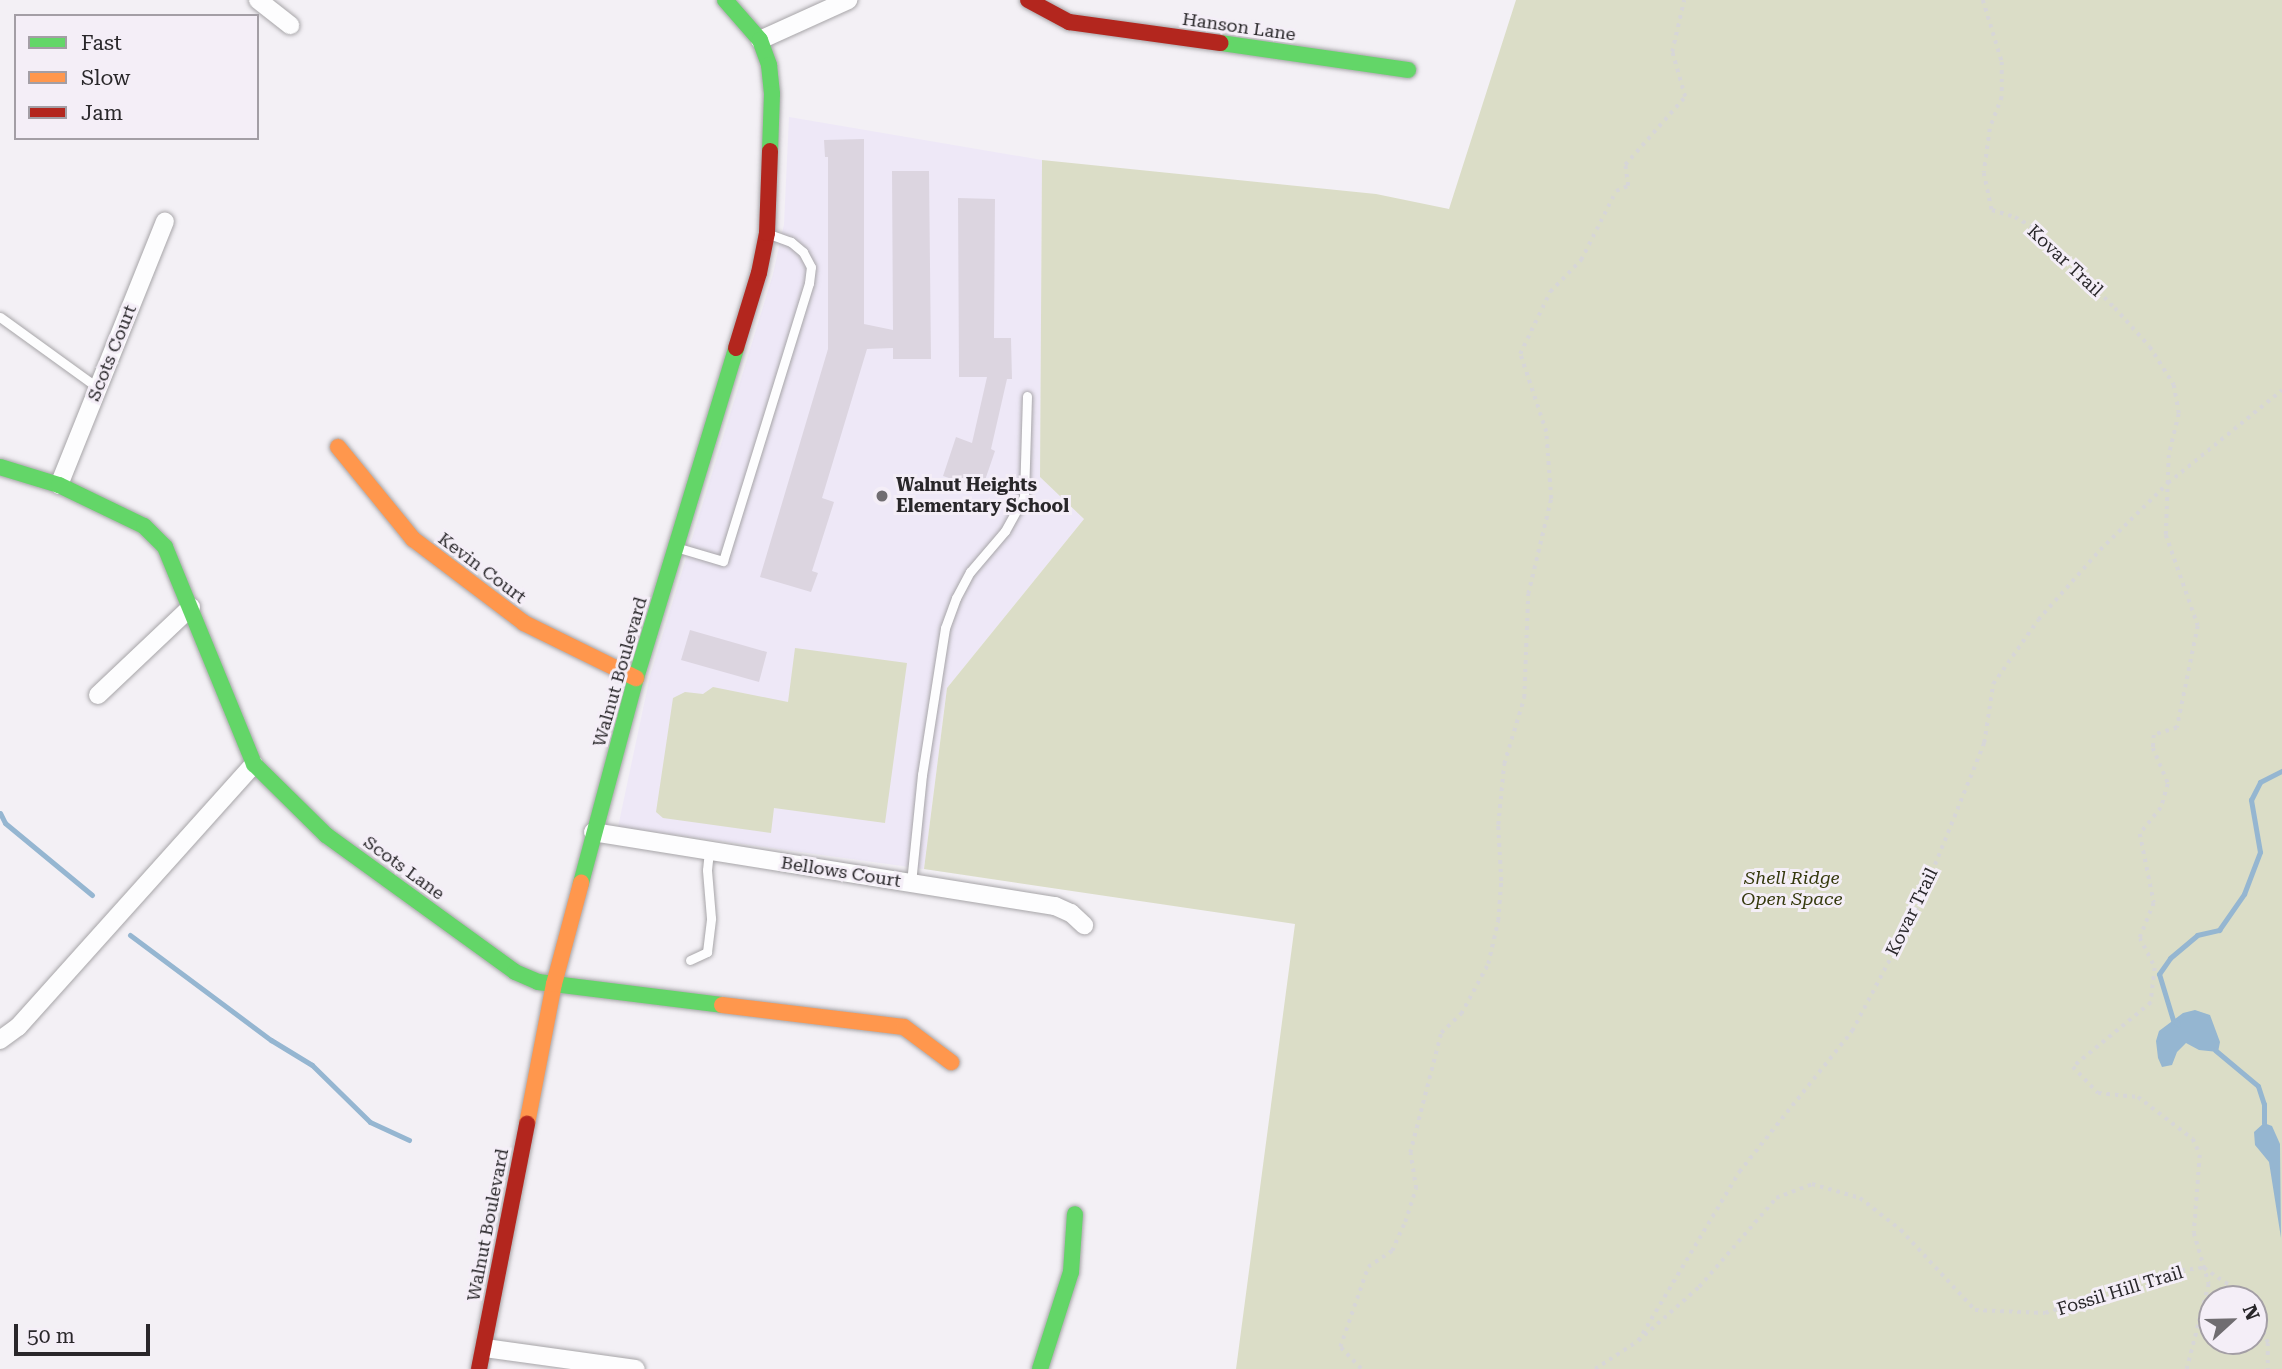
<!DOCTYPE html>
<style>
body{margin:0}
#map{position:relative;width:2282px;height:1369px;overflow:hidden;background:#f3f0f5;font-family:"Roboto Serif",serif}
div>[style]{position:absolute}
[style*='--x']{left:calc(var(--x)*1px);top:calc(var(--y)*1px);width:calc(var(--w)*1px);rotate:calc(var(--a)*1deg)}
.education>*{inset:0;background:#eee8f7}
.green>*{inset:0;background:#dbddc7}
.water>*{inset:0;background:#95b6d1}
.stream>*{height:5px;margin:-2.5px;padding:0 2.5px;transform-origin:2.5px;border-radius:2.5px;background:#95b6d1}
.building>*{inset:0;background:#dcd5e0}
.path>*{height:3.5px;margin-top:-1.75px;transform-origin:0;background:repeating-linear-gradient(90deg,#d7d6d7 0 3.5px,transparent 0 8.5px)}
.roads{filter:drop-shadow(0 0 2px #a7a5a8) drop-shadow(0 0 2px #a7a5a8)}
.lane>*{height:9px;margin:-4.5px;padding:0 4.5px;transform-origin:4.5px;border-radius:4.5px;background:#fdfdfe}
.street>*{height:18px;margin:-9px;padding:0 9px;transform-origin:9px;border-radius:9px;background:#fdfdfe}
.fast>*{height:16px;margin:-8px;padding:0 8px;transform-origin:8px;border-radius:8px;background:#63d668}
.slow>*{height:16px;margin:-8px;padding:0 8px;transform-origin:8px;border-radius:8px;background:#ff974d}
.jam>*{height:16px;margin:-8px;padding:0 8px;transform-origin:8px;border-radius:8px;background:#b3261e}
.dots>*{width:19px;height:19px;translate:-50% -50%;box-sizing:border-box;border:4px solid #f4eef7;border-radius:50%}
span{translate:-50% -50%;white-space:nowrap;text-align:center;line-height:1.15;-webkit-text-stroke:6px #f4eef7;paint-order:stroke}
.street-label{font-size:18px;color:#29272a}
.poi-label{font-size:18px;color:#29272a;font-weight:700}
.left{translate:0 -50%;text-align:left}
.park-label{font-size:18px;color:#35390d;font-style:italic}
.legend{position:absolute;left:14px;top:14px;width:245px;height:126px;box-sizing:border-box;background:#f4eef7;border:2px solid #a39ea5;margin:0;padding:9px 12px;list-style:none;font-size:21px;color:#29272a}
.legend li{display:flex;align-items:center;gap:14px;height:35px}
.legend b{width:35px;border:2px solid #a39ea5}
.north{position:absolute;left:2198px;top:1285px;width:70px;height:70px;box-sizing:border-box;background:#f4eef7;border:2px solid #a39ea5;border-radius:50%;rotate:68deg;font-size:19px;font-weight:700;line-height:28px;text-align:center;color:#29272a}
.north::after{content:'';display:block;margin:auto;width:24px;height:32px;background:#706d71;clip-path:polygon(50% 0,100% 100%,50% 72%,0 100%)}
.scale{position:absolute;left:14px;top:1324px;width:136px;height:32px;box-sizing:border-box;border:4px solid #29272a;border-top:0;padding-left:9px;font-size:21px;line-height:24px;white-space:nowrap;color:#29272a;-webkit-text-stroke:5px #f4eef7;paint-order:stroke}
</style>
<div id="map">
<div class="education">
<div style="clip-path:polygon(789px 117px,1042px 160px,1040px 477px,1084px 519px,947px 688px,924px 869px,618px 827px,650px 676px,773px 274px,784px 224px)"></div>
</div>
<div class="green">
<div style="clip-path:polygon(evenodd,1516px 0,2282px 0,2282px 1369px,1236px 1369px,1295px 924px,924px 869px,947px 688px,1084px 519px,1040px 477px,1042px 160px,1376px 194px,1449px 209px,1516px 0,2212px 1299px,2254px 1299px,2254px 1341px,2212px 1341px,2212px 1299px)"></div>
<div style="clip-path:polygon(795px 648px,907px 663px,885px 823px,774px 808px,771px 833px,663px 818px,656px 812px,673px 698px,685px 692px,703px 694px,713px 687px,788px 702px)"></div>
</div>
<div class="water">
<div style="clip-path:polygon(2195px 1010px,2210px 1015px,2220px 1042px,2218px 1052px,2199px 1050px,2186px 1043px,2177px 1052px,2172px 1065px,2162px 1067px,2158px 1058px,2156px 1041px,2159px 1031px,2183px 1013px)"></div>
<div style="clip-path:polygon(2264px 1123px,2272px 1126px,2280px 1144px,2281px 1238px,2269px 1162px,2255px 1145px,2254px 1132px)"></div>
</div>
<div class="stream">
<div style="--x:0;--y:813;--w:11;--a:63"></div>
<div style="--x:5;--y:823;--w:113;--a:39.6"></div>
<div style="--x:130;--y:935;--w:176;--a:36.7"></div>
<div style="--x:271;--y:1040;--w:48;--a:31.4"></div>
<div style="--x:312;--y:1065;--w:81;--a:44.5"></div>
<div style="--x:370;--y:1122;--w:43;--a:24.8"></div>
<div style="--x:2178;--y:1024;--w:6;--a:-141"></div>
<div style="--x:2173;--y:1020;--w:48;--a:-106.9"></div>
<div style="--x:2159;--y:974;--w:19;--a:-55"></div>
<div style="--x:2170;--y:958;--w:35;--a:-40"></div>
<div style="--x:2197;--y:935;--w:23;--a:-13"></div>
<div style="--x:2219;--y:930;--w:44;--a:-55.2"></div>
<div style="--x:2244;--y:894;--w:45;--a:-69.1"></div>
<div style="--x:2260;--y:852;--w:53;--a:-99.8"></div>
<div style="--x:2251;--y:800;--w:20;--a:-63"></div>
<div style="--x:2260;--y:782;--w:25;--a:-27"></div>
<div style="--x:2215;--y:1050;--w:56;--a:39.9"></div>
<div style="--x:2258;--y:1086;--w:19;--a:72"></div>
<div style="--x:2264;--y:1104;--w:19;--a:90"></div>
</div>
<div class="building">
<div style="clip-path:polygon(864px 139px,864px 324px,893px 330px,892px 171px,929px 171px,931px 359px,893px 359px,893px 348px,867px 349px,822px 498px,834px 502px,812px 571px,818px 573px,811px 592px,760px 577px,828px 349px,828px 157px,825px 157px,824px 140px)"></div>
<div style="clip-path:polygon(958px 198px,995px 199px,994px 338px,1011px 338px,1012px 379px,1007px 379px,991px 449px,995px 451px,982px 489px,943px 476px,956px 437px,972px 443px,987px 377px,959px 377px)"></div>
<div style="clip-path:polygon(690px 630px,767px 652px,759px 682px,681px 660px)"></div>
</div>
<div class="path">
<div style="--x:1983;--y:0;--w:65;--a:73"></div>
<div style="--x:2002;--y:62;--w:35;--a:90"></div>
<div style="--x:2002;--y:97;--w:34;--a:111"></div>
<div style="--x:1990;--y:129;--w:44;--a:97.8"></div>
<div style="--x:1984;--y:173;--w:38;--a:78"></div>
<div style="--x:1992;--y:210;--w:24;--a:17"></div>
<div style="--x:2015;--y:217;--w:28;--a:30"></div>
<div style="--x:2039;--y:231;--w:108;--a:45.4"></div>
<div style="--x:2115;--y:308;--w:52;--a:48.1"></div>
<div style="--x:2150;--y:347;--w:45;--a:57.7"></div>
<div style="--x:2174;--y:385;--w:29;--a:80"></div>
<div style="--x:2179;--y:414;--w:42;--a:103.7"></div>
<div style="--x:2169;--y:455;--w:80;--a:92.1"></div>
<div style="--x:2166;--y:535;--w:96;--a:70.6"></div>
<div style="--x:2198;--y:626;--w:104;--a:101.6"></div>
<div style="--x:2177;--y:728;--w:24;--a:163"></div>
<div style="--x:2154;--y:735;--w:13;--a:94"></div>
<div style="--x:2153;--y:748;--w:39;--a:67"></div>
<div style="--x:2168;--y:784;--w:25;--a:106"></div>
<div style="--x:2161;--y:808;--w:33;--a:129"></div>
<div style="--x:2140;--y:834;--w:70;--a:78.5"></div>
<div style="--x:2154;--y:903;--w:38;--a:112"></div>
<div style="--x:2140;--y:938;--w:34;--a:63"></div>
<div style="--x:2155;--y:968;--w:35;--a:97"></div>
<div style="--x:2151;--y:1003;--w:101;--a:140.6"></div>
<div style="--x:2073;--y:1067;--w:36;--a:46"></div>
<div style="--x:2098;--y:1093;--w:40;--a:5.7"></div>
<div style="--x:2138;--y:1097;--w:69;--a:37.4"></div>
<div style="--x:2193;--y:1139;--w:17;--a:66"></div>
<div style="--x:2200;--y:1155;--w:78;--a:94.4"></div>
<div style="--x:2194;--y:1233;--w:53;--a:73.6"></div>
<div style="--x:2209;--y:1284;--w:88;--a:104.5"></div>
<div style="--x:2254;--y:1308;--w:38;--a:68"></div>
<div style="--x:2268;--y:1343;--w:26;--a:90"></div>
<div style="--x:1638;--y:1341;--w:197;--a:-59.1"></div>
<div style="--x:1739;--y:1172;--w:181;--a:-51.3"></div>
<div style="--x:1852;--y:1031;--w:144;--a:-62.2"></div>
<div style="--x:1919;--y:904;--w:174;--a:-68"></div>
<div style="--x:1984;--y:743;--w:60;--a:-81.3"></div>
<div style="--x:1993;--y:684;--w:78;--a:-54.9"></div>
<div style="--x:2038;--y:620;--w:94;--a:-48.5"></div>
<div style="--x:2100;--y:550;--w:95;--a:-44.6"></div>
<div style="--x:2168;--y:483;--w:147;--a:-39.2"></div>
<div style="--x:1361;--y:1369;--w:30;--a:-134"></div>
<div style="--x:1340;--y:1347;--w:85;--a:-70.7"></div>
<div style="--x:1368;--y:1267;--w:29;--a:-34"></div>
<div style="--x:1392;--y:1251;--w:32;--a:-66"></div>
<div style="--x:1405;--y:1222;--w:35;--a:-72"></div>
<div style="--x:1416;--y:1189;--w:36;--a:-99"></div>
<div style="--x:1410;--y:1153;--w:124;--a:-75.5"></div>
<div style="--x:1441;--y:1033;--w:28;--a:-44"></div>
<div style="--x:1461;--y:1014;--w:57;--a:-61.6"></div>
<div style="--x:1488;--y:964;--w:44;--a:-76.9"></div>
<div style="--x:1498;--y:921;--w:40;--a:-85.7"></div>
<div style="--x:1501;--y:881;--w:56;--a:-93.1"></div>
<div style="--x:1498;--y:825;--w:61;--a:-84.4"></div>
<div style="--x:1504;--y:764;--w:69;--a:-73.1"></div>
<div style="--x:1524;--y:698;--w:104;--a:-87.8"></div>
<div style="--x:1528;--y:594;--w:98;--a:-76.4"></div>
<div style="--x:1551;--y:499;--w:67;--a:-94.3"></div>
<div style="--x:1546;--y:432;--w:82;--a:-108.4"></div>
<div style="--x:1520;--y:354;--w:69;--a:-64.2"></div>
<div style="--x:1550;--y:292;--w:45;--a:-45.9"></div>
<div style="--x:1581;--y:260;--w:77;--a:-63.1"></div>
<div style="--x:1616;--y:191;--w:13;--a:-23"></div>
<div style="--x:1628;--y:186;--w:21;--a:-98"></div>
<div style="--x:1625;--y:165;--w:91;--a:-48.6"></div>
<div style="--x:1685;--y:97;--w:47;--a:-106.1"></div>
<div style="--x:1672;--y:52;--w:53;--a:-77"></div>
<div style="--x:1595;--y:1369;--w:51;--a:-33.1"></div>
<div style="--x:1638;--y:1341;--w:81;--a:-41.5"></div>
<div style="--x:1699;--y:1287;--w:118;--a:-49.1"></div>
<div style="--x:1776;--y:1198;--w:39;--a:-21"></div>
<div style="--x:1812;--y:1184;--w:50;--a:16.3"></div>
<div style="--x:1860;--y:1198;--w:52;--a:38"></div>
<div style="--x:1901;--y:1230;--w:109;--a:47.2"></div>
<div style="--x:1975;--y:1310;--w:70;--a:2.5"></div>
<div style="--x:2045;--y:1313;--w:135;--a:-18.2"></div>
<div style="--x:2173;--y:1271;--w:31;--a:-6"></div>
<div style="--x:2204;--y:1268;--w:55;--a:34"></div>
</div>
<div class="roads">
<div class="lane">
<div style="--x:0;--y:317;--w:121;--a:35.9"></div>
<div style="--x:679;--y:548;--w:46;--a:16.5"></div>
<div style="--x:723;--y:561;--w:291;--a:-72.8"></div>
<div style="--x:809;--y:283;--w:16;--a:-83"></div>
<div style="--x:811;--y:267;--w:17;--a:-118"></div>
<div style="--x:803;--y:252;--w:16;--a:-140"></div>
<div style="--x:791;--y:242;--w:23;--a:-160"></div>
<div style="--x:911;--y:883;--w:109;--a:-84.2"></div>
<div style="--x:922;--y:775;--w:149;--a:-81.1"></div>
<div style="--x:945;--y:628;--w:32;--a:-70"></div>
<div style="--x:956;--y:598;--w:30;--a:-62"></div>
<div style="--x:970;--y:572;--w:54;--a:-49.5"></div>
<div style="--x:1005;--y:531;--w:39;--a:-61"></div>
<div style="--x:1024;--y:497;--w:101;--a:-88.3"></div>
<div style="--x:690;--y:960;--w:19;--a:-25"></div>
<div style="--x:707;--y:952;--w:34;--a:-83"></div>
<div style="--x:711;--y:918;--w:48;--a:-94.8"></div>
<div style="--x:707;--y:870;--w:19;--a:-84"></div>
</div>
<div class="street">
<div style="--x:258;--y:0;--w:41;--a:38"></div>
<div style="--x:760;--y:40;--w:97;--a:-24.4"></div>
<div style="--x:59;--y:485;--w:284;--a:-68.1"></div>
<div style="--x:98;--y:695;--w:128;--a:-43.4"></div>
<div style="--x:593;--y:832;--w:468;--a:9.1"></div>
<div style="--x:1055;--y:906;--w:17;--a:24"></div>
<div style="--x:1071;--y:913;--w:18;--a:43"></div>
<div style="--x:0;--y:1040;--w:22;--a:-36"></div>
<div style="--x:18;--y:1027;--w:353;--a:-48.1"></div>
<div style="--x:485;--y:1348;--w:152;--a:7.9"></div>
</div>
<div class="fast">
<div style="--x:725;--y:0;--w:53;--a:48.8"></div>
<div style="--x:760;--y:40;--w:27;--a:70"></div>
<div style="--x:769;--y:65;--w:29;--a:84"></div>
<div style="--x:772;--y:94;--w:57;--a:92"></div>
<div style="--x:1221;--y:43;--w:189;--a:8.2"></div>
<div style="--x:0;--y:467;--w:62;--a:17"></div>
<div style="--x:59;--y:485;--w:94;--a:25.8"></div>
<div style="--x:144;--y:526;--w:30;--a:45"></div>
<div style="--x:165;--y:547;--w:235;--a:67.7"></div>
<div style="--x:254;--y:764;--w:101;--a:44.6"></div>
<div style="--x:326;--y:835;--w:233;--a:35.9"></div>
<div style="--x:515;--y:972;--w:25;--a:23"></div>
<div style="--x:538;--y:982;--w:185;--a:7.1"></div>
<div style="--x:581;--y:883;--w:212;--a:-75"></div>
<div style="--x:636;--y:678;--w:345;--a:-73.1"></div>
<div style="--x:1040;--y:1369;--w:102;--a:-72.3"></div>
<div style="--x:1071;--y:1272;--w:58;--a:-86.1"></div>
</div>
<div class="slow">
<div style="--x:338;--y:447;--w:119;--a:50.8"></div>
<div style="--x:413;--y:539;--w:139;--a:37.1"></div>
<div style="--x:524;--y:623;--w:125;--a:26.2"></div>
<div style="--x:722;--y:1005;--w:183;--a:6.9"></div>
<div style="--x:904;--y:1027;--w:59;--a:36.7"></div>
<div style="--x:527;--y:1124;--w:143;--a:-79.1"></div>
<div style="--x:554;--y:984;--w:105;--a:-75"></div>
</div>
<div class="jam">
<div style="--x:1028;--y:0;--w:47;--a:28.2"></div>
<div style="--x:1069;--y:22;--w:153;--a:7.9"></div>
<div style="--x:736;--y:348;--w:78;--a:-73"></div>
<div style="--x:759;--y:273;--w:41;--a:-78.7"></div>
<div style="--x:767;--y:233;--w:82;--a:-87.9"></div>
<div style="--x:479;--y:1369;--w:250;--a:-78.9"></div>
</div>
</div>
<div class="dots">
<div style="left:882px;top:496px;background:#706d71"></div>
</div>
<div class="street-label">
<span style="left:1239px;top:27px;rotate:8deg">Hanson Lane</span>
<span style="left:2065px;top:261px;rotate:43deg">Kovar Trail</span>
<span style="left:112px;top:353px;rotate:-68deg">Scots Court</span>
<span style="left:482px;top:568px;rotate:37deg">Kevin Court</span>
<span style="left:620px;top:672px;rotate:-74deg">Walnut Boulevard</span>
<span style="left:404px;top:868px;rotate:36deg">Scots Lane</span>
<span style="left:841px;top:872px;rotate:9deg">Bellows Court</span>
<span style="left:1912px;top:912px;rotate:-64deg">Kovar Trail</span>
<span style="left:488px;top:1225px;rotate:-79deg">Walnut Boulevard</span>
<span style="left:2120px;top:1291px;rotate:-17deg">Fossil Hill Trail</span>
</div>
<div class="poi-label">
<span class="left" style="left:896px;top:496px">Walnut Heights<br>Elementary School</span>
</div>
<div class="park-label">
<span style="left:1792px;top:889px">Shell Ridge<br>Open Space</span>
</div>
<ul class="legend">
<li><b style="height:9px;background:#63d668"></b>Fast</li>
<li><b style="height:9px;background:#ff974d"></b>Slow</li>
<li><b style="height:9px;background:#b3261e"></b>Jam</li>
</ul>
<div class="north">N</div>
<div class="scale">50 m</div>
</div>
